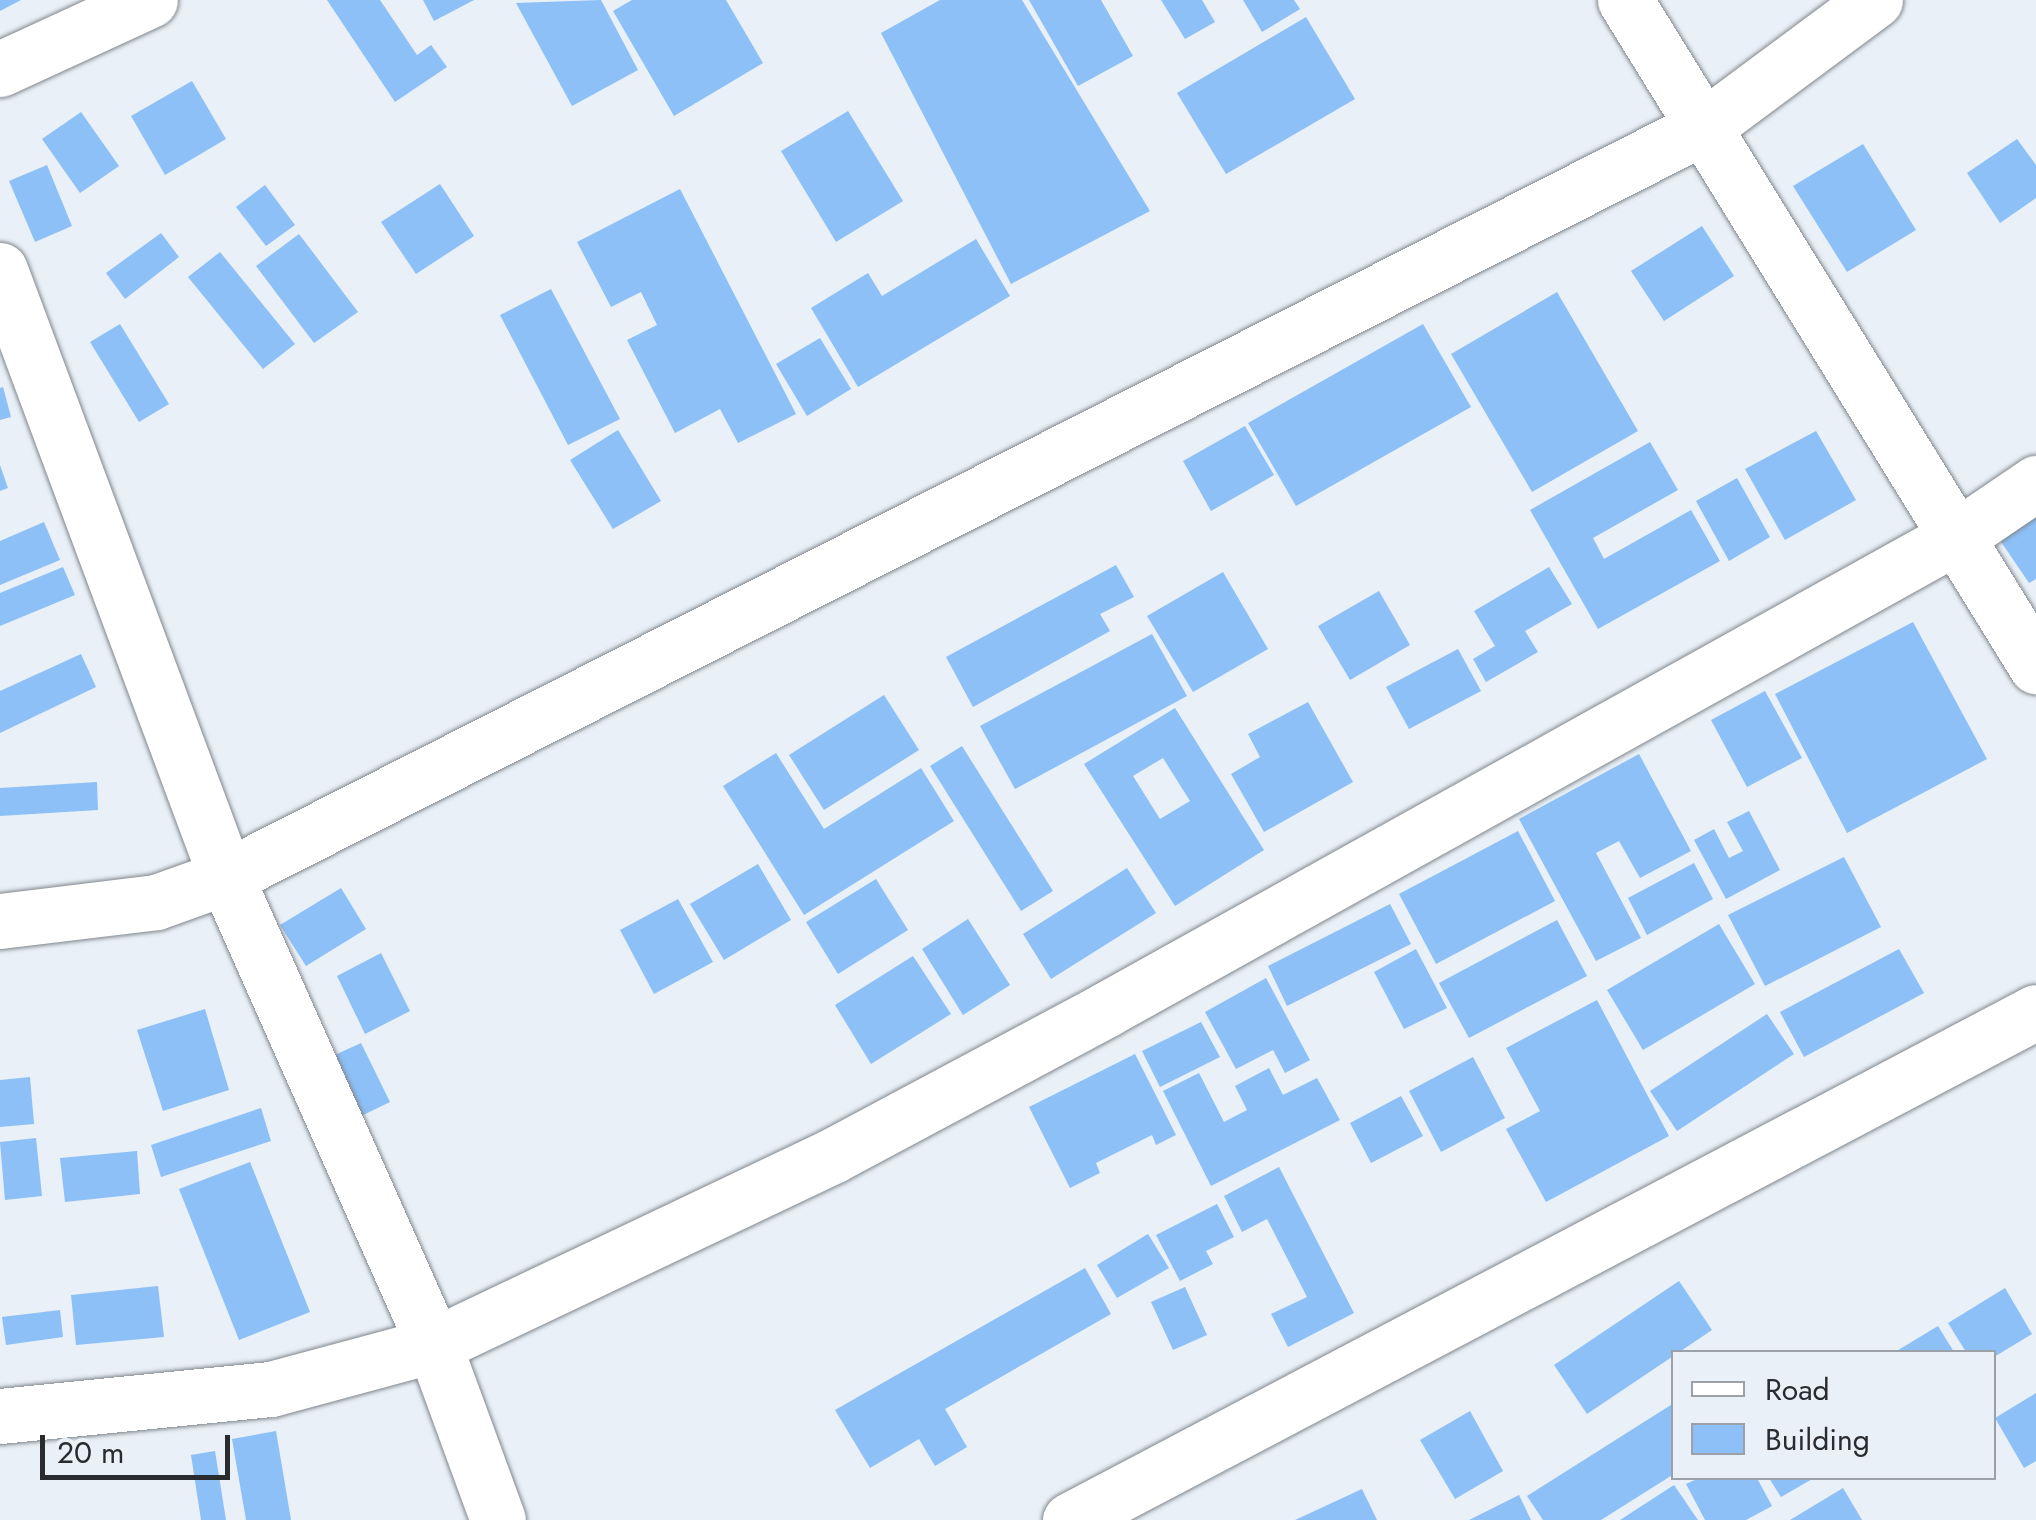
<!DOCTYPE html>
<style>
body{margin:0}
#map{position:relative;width:2036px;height:1520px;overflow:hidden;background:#e9f0f7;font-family:Jost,sans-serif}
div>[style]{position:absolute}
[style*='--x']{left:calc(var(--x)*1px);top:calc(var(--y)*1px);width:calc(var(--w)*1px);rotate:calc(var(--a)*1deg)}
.building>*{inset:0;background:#8cc0f7}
.roads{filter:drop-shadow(0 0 2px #80868c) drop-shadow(0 0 2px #80868c)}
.street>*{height:55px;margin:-27.5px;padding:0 27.5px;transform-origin:27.5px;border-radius:27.5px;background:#fff}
span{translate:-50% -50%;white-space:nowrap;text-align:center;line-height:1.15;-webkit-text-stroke:9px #e9f0f7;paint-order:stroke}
.legend{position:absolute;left:1671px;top:1350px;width:325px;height:130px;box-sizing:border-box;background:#e9f0f7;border:2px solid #9ca1a7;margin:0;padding:12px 18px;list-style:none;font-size:30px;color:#292b2e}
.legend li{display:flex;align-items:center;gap:20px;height:50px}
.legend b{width:50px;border:2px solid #9ca1a7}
.scale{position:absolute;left:40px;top:1435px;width:190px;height:45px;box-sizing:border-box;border:5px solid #292b2e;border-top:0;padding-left:12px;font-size:30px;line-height:35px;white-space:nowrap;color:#292b2e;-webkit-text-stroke:8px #e9f0f7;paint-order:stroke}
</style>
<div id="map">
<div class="building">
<div style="clip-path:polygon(0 0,21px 0,0 11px)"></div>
<div style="clip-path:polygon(327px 0,380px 0,417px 55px,431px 45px,447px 67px,395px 102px)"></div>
<div style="clip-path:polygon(423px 0,474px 0,434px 21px)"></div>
<div style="clip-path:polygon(601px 0,638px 70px,572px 106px,516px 3px)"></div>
<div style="clip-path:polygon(632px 0,726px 0,763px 63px,674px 116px,613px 11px)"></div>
<div style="clip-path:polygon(940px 0,1022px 0,1150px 211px,1011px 284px,881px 33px)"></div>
<div style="clip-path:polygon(1029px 0,1101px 0,1133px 56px,1078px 86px)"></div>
<div style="clip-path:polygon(1161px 0,1202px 0,1215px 22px,1185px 39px)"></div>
<div style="clip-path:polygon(1243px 0,1294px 0,1300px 9px,1262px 32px)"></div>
<div style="clip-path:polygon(1306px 17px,1355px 99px,1226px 174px,1177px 93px)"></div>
<div style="clip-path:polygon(192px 81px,226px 139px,165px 175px,131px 116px)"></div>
<div style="clip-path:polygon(848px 111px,903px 201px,836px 242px,781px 151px)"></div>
<div style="clip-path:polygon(81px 112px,119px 166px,80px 193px,42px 139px)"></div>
<div style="clip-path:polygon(2017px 139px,2036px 165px,2036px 198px,2000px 223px,1967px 173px)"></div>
<div style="clip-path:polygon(1863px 144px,1916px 230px,1847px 272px,1793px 186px)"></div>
<div style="clip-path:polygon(47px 165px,72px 226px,35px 242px,9px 181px)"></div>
<div style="clip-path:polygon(440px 184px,474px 236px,416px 274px,381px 222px)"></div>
<div style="clip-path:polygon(265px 185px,295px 225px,266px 246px,236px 207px)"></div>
<div style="clip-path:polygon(680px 189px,796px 414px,738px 443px,720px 409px,675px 433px,627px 340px,657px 325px,641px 292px,611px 307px,577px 242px)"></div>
<div style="clip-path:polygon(1702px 226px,1734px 276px,1664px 321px,1631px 271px)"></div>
<div style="clip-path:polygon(161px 233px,179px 257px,125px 299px,106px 273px)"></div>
<div style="clip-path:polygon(299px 234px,358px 312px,314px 343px,256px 266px)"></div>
<div style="clip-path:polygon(976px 239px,1010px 296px,858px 387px,811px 308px,868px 273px,882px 296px)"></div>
<div style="clip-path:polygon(220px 252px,295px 344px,263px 369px,188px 277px)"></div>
<div style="clip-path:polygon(551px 289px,620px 419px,568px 445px,500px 315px)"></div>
<div style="clip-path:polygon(1557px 292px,1638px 431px,1532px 492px,1451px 354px)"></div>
<div style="clip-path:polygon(120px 324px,169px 404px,139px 422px,90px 342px)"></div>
<div style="clip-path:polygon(1423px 324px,1471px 407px,1296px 506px,1248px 423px)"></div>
<div style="clip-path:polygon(820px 338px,851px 389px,807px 416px,776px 364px)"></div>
<div style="clip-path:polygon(3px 387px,11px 417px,0 420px,0 388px)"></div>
<div style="clip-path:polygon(1245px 426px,1274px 475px,1211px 511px,1183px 461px)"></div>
<div style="clip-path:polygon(618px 430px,661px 501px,613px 529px,570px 460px)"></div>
<div style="clip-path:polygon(1816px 431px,1856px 500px,1785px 540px,1745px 469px)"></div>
<div style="clip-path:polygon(1650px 442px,1678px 490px,1593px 538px,1604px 559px,1691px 510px,1720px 561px,1598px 629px,1530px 510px)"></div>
<div style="clip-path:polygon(0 465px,8px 488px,0 491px)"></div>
<div style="clip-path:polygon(1737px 478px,1770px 537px,1729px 561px,1696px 501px)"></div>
<div style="clip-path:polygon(2036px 502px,2036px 579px,2029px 583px,1993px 530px)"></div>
<div style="clip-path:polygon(44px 522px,60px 560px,0 585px,0 541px)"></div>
<div style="clip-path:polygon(1116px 565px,1134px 597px,1100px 614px,1110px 631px,973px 707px,946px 657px)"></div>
<div style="clip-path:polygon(63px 567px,75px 595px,0 626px,0 593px)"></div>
<div style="clip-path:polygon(1549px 567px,1572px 604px,1525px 631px,1538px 652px,1486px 682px,1473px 659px,1495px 646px,1474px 611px)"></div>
<div style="clip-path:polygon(1223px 572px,1268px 649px,1193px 692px,1147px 616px)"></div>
<div style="clip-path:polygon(1379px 591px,1410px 645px,1350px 680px,1318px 626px)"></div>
<div style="clip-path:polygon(1913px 622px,1987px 759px,1847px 833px,1775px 694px)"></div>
<div style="clip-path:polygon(1152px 634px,1187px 696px,1015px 789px,980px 726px)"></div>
<div style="clip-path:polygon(1458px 649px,1481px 691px,1409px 729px,1386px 687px)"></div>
<div style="clip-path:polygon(81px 654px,96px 687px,0 733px,0 691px)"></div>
<div style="clip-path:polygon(1765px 691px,1802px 758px,1747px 787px,1711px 720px)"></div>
<div style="clip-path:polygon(884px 695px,919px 750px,824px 810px,789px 755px)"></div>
<div style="clip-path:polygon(1308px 702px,1353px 782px,1264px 832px,1231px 774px,1260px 757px,1248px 734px)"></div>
<div style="clip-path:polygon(evenodd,1175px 708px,1264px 850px,1175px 906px,1084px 764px,1175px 708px,1163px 758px,1190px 801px,1160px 819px,1133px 776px,1163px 758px)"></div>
<div style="clip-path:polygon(962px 746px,1053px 891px,1021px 911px,930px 766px)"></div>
<div style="clip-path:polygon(776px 753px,824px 829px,921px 768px,954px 821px,804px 915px,723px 786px)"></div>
<div style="clip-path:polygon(1639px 754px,1691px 851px,1640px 878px,1619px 841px,1596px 853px,1641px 938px,1596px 961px,1519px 819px)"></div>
<div style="clip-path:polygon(97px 782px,98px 810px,0 816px,0 788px)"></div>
<div style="clip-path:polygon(1749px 811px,1780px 870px,1726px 899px,1694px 840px,1714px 829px,1729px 858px,1743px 851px,1727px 822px)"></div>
<div style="clip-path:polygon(1518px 831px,1555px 901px,1436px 964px,1399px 894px)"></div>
<div style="clip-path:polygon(1844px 857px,1881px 927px,1765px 986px,1728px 915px)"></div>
<div style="clip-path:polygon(1694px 863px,1713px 899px,1647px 935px,1628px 898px)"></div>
<div style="clip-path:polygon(758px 864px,791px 920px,724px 960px,690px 904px)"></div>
<div style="clip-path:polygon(1127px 868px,1156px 913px,1051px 979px,1023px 934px)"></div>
<div style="clip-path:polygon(876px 879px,908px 930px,838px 974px,806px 922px)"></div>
<div style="clip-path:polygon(341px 888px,366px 929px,306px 966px,280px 925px)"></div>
<div style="clip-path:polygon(678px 899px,713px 962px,654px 994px,620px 930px)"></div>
<div style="clip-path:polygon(1390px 904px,1411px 944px,1287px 1006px,1268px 966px)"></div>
<div style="clip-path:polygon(968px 919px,1010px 985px,963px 1015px,922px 949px)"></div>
<div style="clip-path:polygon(1557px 920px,1587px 976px,1469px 1038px,1439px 983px)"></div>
<div style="clip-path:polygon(1719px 924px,1755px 984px,1643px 1050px,1607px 990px)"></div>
<div style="clip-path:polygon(1416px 949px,1447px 1008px,1404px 1029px,1374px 972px)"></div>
<div style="clip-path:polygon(1899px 949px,1924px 993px,1804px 1057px,1780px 1012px)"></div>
<div style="clip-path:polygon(381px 953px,410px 1011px,365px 1034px,337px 976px)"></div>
<div style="clip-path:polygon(913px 956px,951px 1014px,871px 1064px,835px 1005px)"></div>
<div style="clip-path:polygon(1266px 978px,1310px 1060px,1285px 1073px,1273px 1050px,1236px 1069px,1205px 1012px)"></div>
<div style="clip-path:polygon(1597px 1000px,1669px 1136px,1546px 1202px,1506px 1129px,1540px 1111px,1506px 1048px)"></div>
<div style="clip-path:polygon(205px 1009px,229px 1090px,163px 1111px,137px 1030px)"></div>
<div style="clip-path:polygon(1767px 1014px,1794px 1054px,1677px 1131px,1650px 1091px)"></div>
<div style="clip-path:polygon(1201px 1022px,1220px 1057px,1160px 1087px,1142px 1051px)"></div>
<div style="clip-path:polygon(361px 1043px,390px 1102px,355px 1119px,326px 1059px)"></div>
<div style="clip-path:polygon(1135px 1054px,1176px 1135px,1156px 1145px,1152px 1135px,1096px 1163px,1100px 1173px,1070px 1188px,1029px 1107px)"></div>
<div style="clip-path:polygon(1473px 1057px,1505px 1118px,1441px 1152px,1409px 1091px)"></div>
<div style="clip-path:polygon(1269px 1068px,1283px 1095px,1317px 1078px,1340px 1120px,1211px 1186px,1163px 1091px,1199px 1073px,1224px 1122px,1247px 1110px,1235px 1086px)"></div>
<div style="clip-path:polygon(30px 1077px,34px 1124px,0 1127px,0 1080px)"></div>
<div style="clip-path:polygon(1401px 1096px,1423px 1136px,1371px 1163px,1350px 1123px)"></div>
<div style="clip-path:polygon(261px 1108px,271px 1141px,161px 1177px,151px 1145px)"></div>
<div style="clip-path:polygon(36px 1138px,42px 1196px,5px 1200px,0 1142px)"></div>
<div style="clip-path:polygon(137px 1151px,140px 1194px,65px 1202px,60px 1158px)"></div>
<div style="clip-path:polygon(250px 1162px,310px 1312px,239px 1340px,179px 1189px)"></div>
<div style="clip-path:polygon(1279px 1167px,1354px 1313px,1288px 1347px,1271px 1314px,1307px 1297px,1267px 1219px,1242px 1232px,1224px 1196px)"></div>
<div style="clip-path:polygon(1217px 1204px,1234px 1237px,1206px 1251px,1213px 1264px,1180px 1281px,1156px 1235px)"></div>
<div style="clip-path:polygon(1148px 1234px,1169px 1268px,1117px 1298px,1097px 1265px)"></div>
<div style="clip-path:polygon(1085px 1268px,1111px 1314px,945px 1409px,967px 1447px,935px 1466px,919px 1439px,870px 1468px,835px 1410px)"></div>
<div style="clip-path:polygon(1679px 1281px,1712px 1330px,1587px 1414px,1554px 1365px)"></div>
<div style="clip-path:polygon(158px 1286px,164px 1337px,76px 1345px,71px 1295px)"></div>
<div style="clip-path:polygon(1185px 1287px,1207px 1335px,1173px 1350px,1151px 1302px)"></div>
<div style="clip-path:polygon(2005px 1288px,2032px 1334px,1994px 1357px,1966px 1352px,1948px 1323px)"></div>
<div style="clip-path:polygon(60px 1310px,63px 1337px,6px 1345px,2px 1317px)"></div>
<div style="clip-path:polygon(1938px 1326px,1954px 1352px,1895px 1352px)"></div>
<div style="clip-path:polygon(2036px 1393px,2036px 1461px,2024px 1468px,1995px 1418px)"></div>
<div style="clip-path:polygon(1674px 1403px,1674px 1474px,1601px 1520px,1543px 1520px,1527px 1496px)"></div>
<div style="clip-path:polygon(1470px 1411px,1503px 1471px,1455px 1499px,1420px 1440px)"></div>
<div style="clip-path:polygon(276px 1431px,291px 1520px,246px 1520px,232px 1439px)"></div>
<div style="clip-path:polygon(215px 1451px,226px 1520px,201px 1520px,191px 1455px)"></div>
<div style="clip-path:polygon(1699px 1478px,1757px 1478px,1772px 1506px,1746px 1520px,1705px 1520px,1686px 1484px)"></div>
<div style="clip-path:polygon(1769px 1478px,1814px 1478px,1781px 1497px)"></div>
<div style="clip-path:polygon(1674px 1485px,1698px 1520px,1620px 1520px)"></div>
<div style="clip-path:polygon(1843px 1488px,1862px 1520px,1790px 1520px)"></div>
<div style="clip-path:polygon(1362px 1489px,1377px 1520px,1295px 1520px)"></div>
<div style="clip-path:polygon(1519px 1495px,1531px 1520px,1469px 1520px)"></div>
</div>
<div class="roads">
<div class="street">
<div style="--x:1625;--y:0;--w:783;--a:58.32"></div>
<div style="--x:0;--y:69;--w:165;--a:-24.7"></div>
<div style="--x:0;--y:270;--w:648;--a:69.58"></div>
<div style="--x:226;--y:877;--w:512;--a:66.04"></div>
<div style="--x:434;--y:1345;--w:186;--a:69.9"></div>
<div style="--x:0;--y:921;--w:157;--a:-6.9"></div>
<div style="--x:156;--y:902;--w:74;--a:-19.7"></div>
<div style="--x:226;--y:877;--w:1657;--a:-26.91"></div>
<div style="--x:1704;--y:127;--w:213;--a:-36.6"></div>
<div style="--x:0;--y:1416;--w:272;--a:-5.7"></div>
<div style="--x:271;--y:1389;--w:169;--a:-15.1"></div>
<div style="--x:434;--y:1345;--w:441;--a:-25.4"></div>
<div style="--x:832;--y:1156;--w:310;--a:-28.1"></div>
<div style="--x:1105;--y:1010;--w:979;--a:-29.08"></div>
<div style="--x:1961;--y:534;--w:91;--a:-34.2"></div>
<div style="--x:1070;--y:1520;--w:1091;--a:-27.74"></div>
</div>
</div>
<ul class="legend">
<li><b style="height:12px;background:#fff"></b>Road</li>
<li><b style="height:28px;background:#8cc0f7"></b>Building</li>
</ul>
<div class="scale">20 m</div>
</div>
